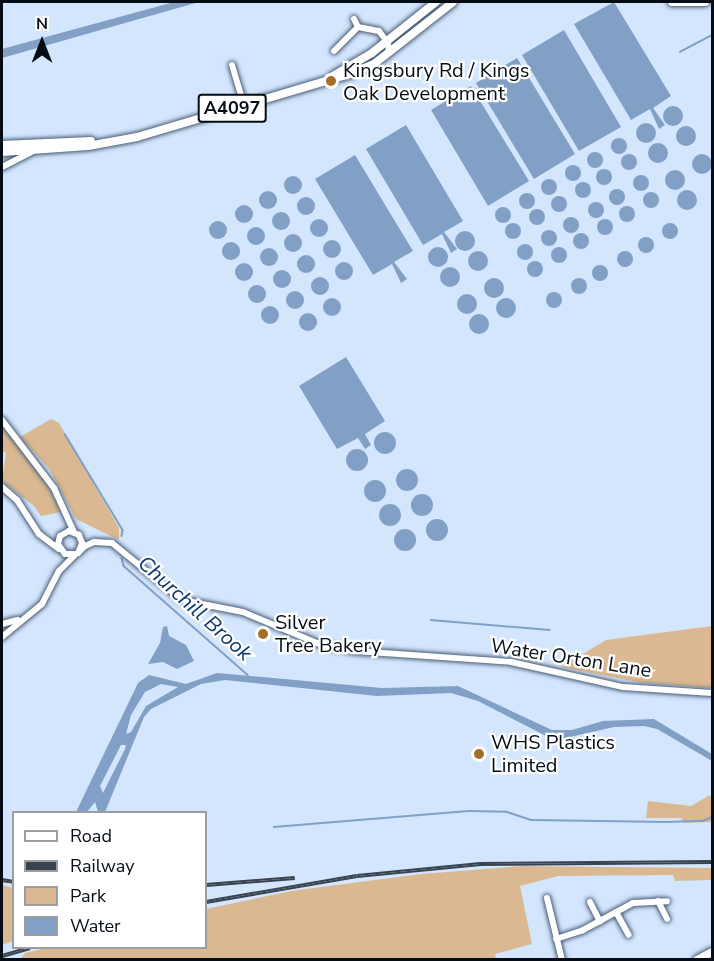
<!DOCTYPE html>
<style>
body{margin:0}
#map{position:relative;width:714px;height:961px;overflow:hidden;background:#d3e6fd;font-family:"Nunito Sans",sans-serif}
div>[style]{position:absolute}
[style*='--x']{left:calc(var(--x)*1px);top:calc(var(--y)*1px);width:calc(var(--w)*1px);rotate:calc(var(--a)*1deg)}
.green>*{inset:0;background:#dab992}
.water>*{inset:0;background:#82a0c6}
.round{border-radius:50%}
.stream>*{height:1.5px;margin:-0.75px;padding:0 0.75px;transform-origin:0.75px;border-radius:0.75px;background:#82a0c6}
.roads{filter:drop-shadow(0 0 2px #4a5d76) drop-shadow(0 0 2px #4a5d76)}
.minor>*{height:6px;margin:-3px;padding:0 3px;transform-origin:3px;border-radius:3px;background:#fff}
.major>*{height:8px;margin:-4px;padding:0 4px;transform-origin:4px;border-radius:4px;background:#fff}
.rail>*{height:4px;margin-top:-2px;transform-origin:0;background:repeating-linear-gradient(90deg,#fff 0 4.5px,#39434f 0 9px);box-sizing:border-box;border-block:2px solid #39434f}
.dots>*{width:16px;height:16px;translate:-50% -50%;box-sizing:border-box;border:3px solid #fff;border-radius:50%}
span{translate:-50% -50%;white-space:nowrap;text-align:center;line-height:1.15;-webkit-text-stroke:4.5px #fff;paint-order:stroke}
.shield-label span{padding:2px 4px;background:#fff;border:2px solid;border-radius:4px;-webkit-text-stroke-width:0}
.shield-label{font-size:18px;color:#050c15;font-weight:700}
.poi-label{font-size:20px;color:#050c15}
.left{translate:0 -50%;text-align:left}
.street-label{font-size:20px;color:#050c15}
.water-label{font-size:21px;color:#0f3a6a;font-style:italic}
.frame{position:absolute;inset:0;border:3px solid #050c15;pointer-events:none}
.legend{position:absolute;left:12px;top:811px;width:195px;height:138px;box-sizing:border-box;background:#fff;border:2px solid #9b9ea1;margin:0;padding:8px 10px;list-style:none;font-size:18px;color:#050c15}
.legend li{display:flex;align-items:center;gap:12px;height:30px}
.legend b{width:30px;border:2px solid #9b9ea1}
.north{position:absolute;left:12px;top:12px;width:60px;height:60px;-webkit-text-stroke:4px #fff;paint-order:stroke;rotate:0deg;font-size:16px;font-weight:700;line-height:24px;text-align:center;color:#050c15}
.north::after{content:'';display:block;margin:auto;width:21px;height:27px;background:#050c15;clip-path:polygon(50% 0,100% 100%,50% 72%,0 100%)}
</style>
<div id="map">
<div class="green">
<div style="clip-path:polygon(51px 419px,59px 423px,119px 528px,119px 540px,76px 519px,50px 470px,20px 437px)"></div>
<div style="clip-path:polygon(2px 426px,44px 478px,61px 512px,41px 516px,34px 506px,2px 481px,6px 453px,2px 451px)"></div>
<div style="clip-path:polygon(712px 626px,712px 688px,643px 683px,561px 667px,606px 640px)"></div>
<div style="clip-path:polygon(708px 796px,712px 796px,712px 822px,684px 823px,681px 818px,646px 818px,648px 801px,691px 806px)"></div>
<div style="clip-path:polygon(521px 866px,712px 868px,712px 880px,675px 881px,673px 875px,558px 876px,520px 886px,532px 944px,495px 954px,496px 959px,20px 960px,25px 953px,47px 948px,206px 948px,206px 909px,291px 891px,421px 874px)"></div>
<div style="clip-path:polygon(2px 885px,13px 888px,14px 941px,2px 945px)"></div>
</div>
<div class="water">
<div style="clip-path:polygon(174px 2px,199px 2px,2px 58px,2px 49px)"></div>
<div style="clip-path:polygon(614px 2px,671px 96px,653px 108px,665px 125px,659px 129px,650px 109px,631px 120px,574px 24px)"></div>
<div style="clip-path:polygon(564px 30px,621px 127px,579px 151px,522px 55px)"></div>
<div style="clip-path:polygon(517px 58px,575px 154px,534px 179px,476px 83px)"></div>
<div style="clip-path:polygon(471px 86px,529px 181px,488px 206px,431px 110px)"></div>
<div class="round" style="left:663px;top:106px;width:20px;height:20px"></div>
<div class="round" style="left:636px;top:123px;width:20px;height:20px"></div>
<div style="clip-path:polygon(406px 125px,463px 221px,444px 232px,457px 249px,451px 253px,442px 234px,423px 245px,366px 149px)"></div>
<div class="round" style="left:676px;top:126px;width:20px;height:20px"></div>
<div class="round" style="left:611px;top:138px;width:16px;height:16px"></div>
<div class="round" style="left:648px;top:143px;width:20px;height:20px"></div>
<div class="round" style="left:587px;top:152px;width:16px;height:16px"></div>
<div class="round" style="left:621px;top:154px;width:16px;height:16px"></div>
<div class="round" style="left:692px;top:154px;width:20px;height:20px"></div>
<div style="clip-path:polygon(355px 155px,413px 251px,394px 262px,407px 279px,401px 283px,392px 264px,373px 275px,315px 179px)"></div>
<div class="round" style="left:565px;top:165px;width:16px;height:16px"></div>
<div class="round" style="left:596px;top:169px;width:16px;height:16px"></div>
<div class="round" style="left:665px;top:170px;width:20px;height:20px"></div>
<div class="round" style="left:633px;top:175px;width:16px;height:16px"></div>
<div class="round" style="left:284px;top:176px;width:18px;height:18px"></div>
<div class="round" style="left:541px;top:179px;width:16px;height:16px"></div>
<div class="round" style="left:575px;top:182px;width:16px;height:16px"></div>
<div class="round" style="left:609px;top:189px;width:16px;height:16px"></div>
<div class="round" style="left:677px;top:190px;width:20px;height:20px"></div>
<div class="round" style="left:259px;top:191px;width:18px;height:18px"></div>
<div class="round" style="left:643px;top:192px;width:16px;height:16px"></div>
<div class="round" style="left:519px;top:193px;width:16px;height:16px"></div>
<div class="round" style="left:551px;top:196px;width:16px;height:16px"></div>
<div class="round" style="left:297px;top:197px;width:18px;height:18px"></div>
<div class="round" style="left:588px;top:202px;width:16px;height:16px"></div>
<div class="round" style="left:235px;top:205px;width:18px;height:18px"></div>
<div class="round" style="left:619px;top:206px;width:16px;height:16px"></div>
<div class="round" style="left:495px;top:207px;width:16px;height:16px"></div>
<div class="round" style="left:529px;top:209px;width:16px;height:16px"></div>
<div class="round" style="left:272px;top:212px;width:18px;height:18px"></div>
<div class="round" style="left:563px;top:217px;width:16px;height:16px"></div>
<div class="round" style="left:597px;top:219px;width:16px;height:16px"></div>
<div class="round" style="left:310px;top:219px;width:18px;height:18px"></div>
<div class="round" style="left:209px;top:221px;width:18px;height:18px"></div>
<div class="round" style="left:662px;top:223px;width:16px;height:16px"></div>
<div class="round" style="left:505px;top:223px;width:16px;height:16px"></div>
<div class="round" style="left:247px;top:227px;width:18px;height:18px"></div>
<div class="round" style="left:541px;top:230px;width:16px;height:16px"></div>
<div class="round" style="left:455px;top:231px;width:20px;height:20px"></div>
<div class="round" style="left:573px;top:233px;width:16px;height:16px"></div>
<div class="round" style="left:284px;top:234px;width:18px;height:18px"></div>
<div class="round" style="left:638px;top:237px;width:16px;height:16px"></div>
<div class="round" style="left:323px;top:240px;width:18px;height:18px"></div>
<div class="round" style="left:222px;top:242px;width:18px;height:18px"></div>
<div class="round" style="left:517px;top:244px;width:16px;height:16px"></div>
<div class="round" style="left:551px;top:247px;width:16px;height:16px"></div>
<div class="round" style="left:428px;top:247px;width:20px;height:20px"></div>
<div class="round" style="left:260px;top:248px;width:18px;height:18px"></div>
<div class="round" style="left:617px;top:251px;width:16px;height:16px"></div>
<div class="round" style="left:468px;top:251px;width:20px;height:20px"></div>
<div class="round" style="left:297px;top:255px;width:18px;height:18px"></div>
<div class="round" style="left:527px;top:261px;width:16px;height:16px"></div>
<div class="round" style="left:335px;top:262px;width:18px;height:18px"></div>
<div class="round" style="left:235px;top:263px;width:18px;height:18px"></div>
<div class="round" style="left:592px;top:265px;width:16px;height:16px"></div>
<div class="round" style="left:440px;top:267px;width:20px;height:20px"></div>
<div class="round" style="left:273px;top:270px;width:18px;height:18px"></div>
<div class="round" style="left:311px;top:277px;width:18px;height:18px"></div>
<div class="round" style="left:571px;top:278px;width:16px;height:16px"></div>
<div class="round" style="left:484px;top:278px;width:20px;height:20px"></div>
<div class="round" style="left:248px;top:285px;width:18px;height:18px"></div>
<div class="round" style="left:286px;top:291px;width:18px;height:18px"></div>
<div class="round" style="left:546px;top:292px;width:16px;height:16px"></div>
<div class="round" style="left:457px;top:294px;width:20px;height:20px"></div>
<div class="round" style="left:323px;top:298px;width:18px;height:18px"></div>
<div class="round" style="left:496px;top:298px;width:20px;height:20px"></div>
<div class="round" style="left:261px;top:306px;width:18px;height:18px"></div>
<div class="round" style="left:299px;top:313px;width:18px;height:18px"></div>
<div class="round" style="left:469px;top:314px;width:20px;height:20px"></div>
<div style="clip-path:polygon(346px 357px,385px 421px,365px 434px,371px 445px,365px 449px,358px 438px,337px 449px,299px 386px)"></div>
<div class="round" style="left:374px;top:432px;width:22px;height:22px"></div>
<div class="round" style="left:346px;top:449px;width:22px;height:22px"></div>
<div class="round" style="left:396px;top:469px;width:22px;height:22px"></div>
<div class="round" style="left:364px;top:480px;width:22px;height:22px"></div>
<div class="round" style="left:411px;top:494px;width:22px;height:22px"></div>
<div class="round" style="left:379px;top:504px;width:22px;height:22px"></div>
<div class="round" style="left:426px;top:519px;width:22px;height:22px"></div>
<div class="round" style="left:394px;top:529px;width:22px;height:22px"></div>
<div style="clip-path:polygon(167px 626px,169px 636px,186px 645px,194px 661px,177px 669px,163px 662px,148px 664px,160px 643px,163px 627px)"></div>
<div style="clip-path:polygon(evenodd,217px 673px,382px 688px,458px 686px,552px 730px,572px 730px,603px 721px,654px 719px,712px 754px,712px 761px,657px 729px,644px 726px,614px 727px,561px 739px,548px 737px,478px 701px,451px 693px,377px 696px,225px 680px,201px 684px,151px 709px,144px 717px,105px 812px,98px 812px,95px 802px,87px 812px,76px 812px,138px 683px,149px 675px,186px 684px,217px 673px,161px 684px,178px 687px,146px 706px,131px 732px,126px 734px,131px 715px,145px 692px,161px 684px,217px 673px,121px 745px,126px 745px,125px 749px,103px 793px,100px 786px,121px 745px)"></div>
</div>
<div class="stream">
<div style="--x:680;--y:52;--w:36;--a:-28"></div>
<div style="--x:65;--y:434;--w:112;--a:58.9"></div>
<div style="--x:123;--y:530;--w:6;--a:99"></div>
<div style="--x:122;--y:558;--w:8;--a:76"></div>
<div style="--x:124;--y:566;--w:165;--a:41.3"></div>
<div style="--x:431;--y:620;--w:119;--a:4.8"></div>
<div style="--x:274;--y:827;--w:195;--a:-4.7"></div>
<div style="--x:468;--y:811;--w:39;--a:1"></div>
<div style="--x:507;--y:812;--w:26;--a:18"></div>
<div style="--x:532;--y:820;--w:135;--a:0.8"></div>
<div style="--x:667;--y:822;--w:36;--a:-2"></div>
<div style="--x:703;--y:821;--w:10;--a:-24"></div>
</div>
<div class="roads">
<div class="minor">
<div style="--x:354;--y:19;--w:9;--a:63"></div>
<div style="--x:358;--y:27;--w:21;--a:11"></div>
<div style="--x:379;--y:31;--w:15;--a:53"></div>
<div style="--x:388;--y:43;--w:10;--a:84"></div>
<div style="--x:334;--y:51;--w:34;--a:-45"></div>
<div style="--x:232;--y:65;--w:42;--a:73.3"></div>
<div style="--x:2;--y:167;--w:35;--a:-27"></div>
<div style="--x:2;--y:420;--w:86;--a:52.6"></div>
<div style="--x:54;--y:488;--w:48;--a:65.6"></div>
<div style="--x:2;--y:487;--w:20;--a:41"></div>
<div style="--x:17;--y:500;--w:40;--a:57.1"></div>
<div style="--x:39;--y:534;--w:25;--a:37"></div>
<div style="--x:78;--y:553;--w:11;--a:-68"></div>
<div style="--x:82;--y:543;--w:9;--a:-111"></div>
<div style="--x:79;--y:535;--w:11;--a:-158"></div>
<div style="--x:69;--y:531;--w:10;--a:151"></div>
<div style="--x:60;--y:536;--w:8;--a:104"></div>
<div style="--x:58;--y:544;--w:12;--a:55"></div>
<div style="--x:65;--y:554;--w:10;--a:0"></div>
<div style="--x:75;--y:554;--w:3;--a:-18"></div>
<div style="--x:78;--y:553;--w:10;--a:-45"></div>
<div style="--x:85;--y:546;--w:10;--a:-24"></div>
<div style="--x:94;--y:542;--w:18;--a:3"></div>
<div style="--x:112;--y:543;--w:90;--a:39.2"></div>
<div style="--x:182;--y:600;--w:62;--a:11.1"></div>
<div style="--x:243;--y:612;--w:86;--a:22.7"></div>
<div style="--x:322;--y:645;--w:34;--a:10"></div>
<div style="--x:355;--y:651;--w:156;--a:4"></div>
<div style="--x:511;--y:662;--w:115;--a:12.6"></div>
<div style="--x:623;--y:687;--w:89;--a:3.9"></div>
<div style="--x:2;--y:624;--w:16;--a:-15"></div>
<div style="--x:2;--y:637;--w:52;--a:-39.5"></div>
<div style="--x:42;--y:604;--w:37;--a:-63"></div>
<div style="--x:59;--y:571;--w:23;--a:-45"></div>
<div style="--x:547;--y:898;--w:64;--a:76.4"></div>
<div style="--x:658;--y:901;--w:20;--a:63"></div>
<div style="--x:590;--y:902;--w:22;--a:63"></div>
<div style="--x:616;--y:912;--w:26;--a:61"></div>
<div style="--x:556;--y:939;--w:28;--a:-18"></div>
<div style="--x:583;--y:930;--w:57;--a:-28.4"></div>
<div style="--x:633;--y:903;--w:34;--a:-3"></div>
</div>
<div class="major">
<div style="--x:672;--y:2;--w:33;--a:0"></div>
<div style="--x:333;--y:76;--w:45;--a:-30.5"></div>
<div style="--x:372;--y:53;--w:82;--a:-38.6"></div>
<div style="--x:2;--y:145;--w:89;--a:-2.6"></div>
<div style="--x:2;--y:152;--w:86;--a:-4"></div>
<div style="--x:88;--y:146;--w:50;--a:-10.4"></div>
<div style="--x:137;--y:137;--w:222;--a:-16.5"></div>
<div style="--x:350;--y:74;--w:26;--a:-23"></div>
<div style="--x:374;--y:64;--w:100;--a:-38.1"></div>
<div style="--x:697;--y:960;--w:17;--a:-28"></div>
</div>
</div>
<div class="rail">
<div style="--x:2;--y:880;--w:12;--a:9"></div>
<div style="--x:206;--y:885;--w:89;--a:-4.5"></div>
<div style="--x:206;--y:902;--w:153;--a:-9.8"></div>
<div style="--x:357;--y:876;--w:124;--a:-5.6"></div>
<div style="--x:480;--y:864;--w:232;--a:-0.5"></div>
<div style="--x:2;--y:956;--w:29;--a:-16"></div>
</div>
<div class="dots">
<div style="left:331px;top:81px;background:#a36f27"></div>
<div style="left:263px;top:634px;background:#a36f27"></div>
<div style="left:479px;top:754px;background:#a36f27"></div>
</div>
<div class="shield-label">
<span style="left:232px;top:108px">A4097</span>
</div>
<div class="poi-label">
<span class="left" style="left:343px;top:82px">Kingsbury Rd / Kings<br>Oak Development</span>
<span class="left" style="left:275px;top:634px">Silver<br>Tree Bakery</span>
<span class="left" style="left:491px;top:754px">WHS Plastics<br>Limited</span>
</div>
<div class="street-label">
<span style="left:571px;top:658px;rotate:9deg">Water Orton Lane</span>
</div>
<div class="water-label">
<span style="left:195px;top:608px;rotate:42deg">Churchill Brook</span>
</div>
<div class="frame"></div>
<ul class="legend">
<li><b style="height:8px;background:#fff"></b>Road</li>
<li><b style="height:8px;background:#39434f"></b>Railway</li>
<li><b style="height:16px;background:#dab992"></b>Park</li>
<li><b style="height:16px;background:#82a0c6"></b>Water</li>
</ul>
<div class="north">N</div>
</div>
